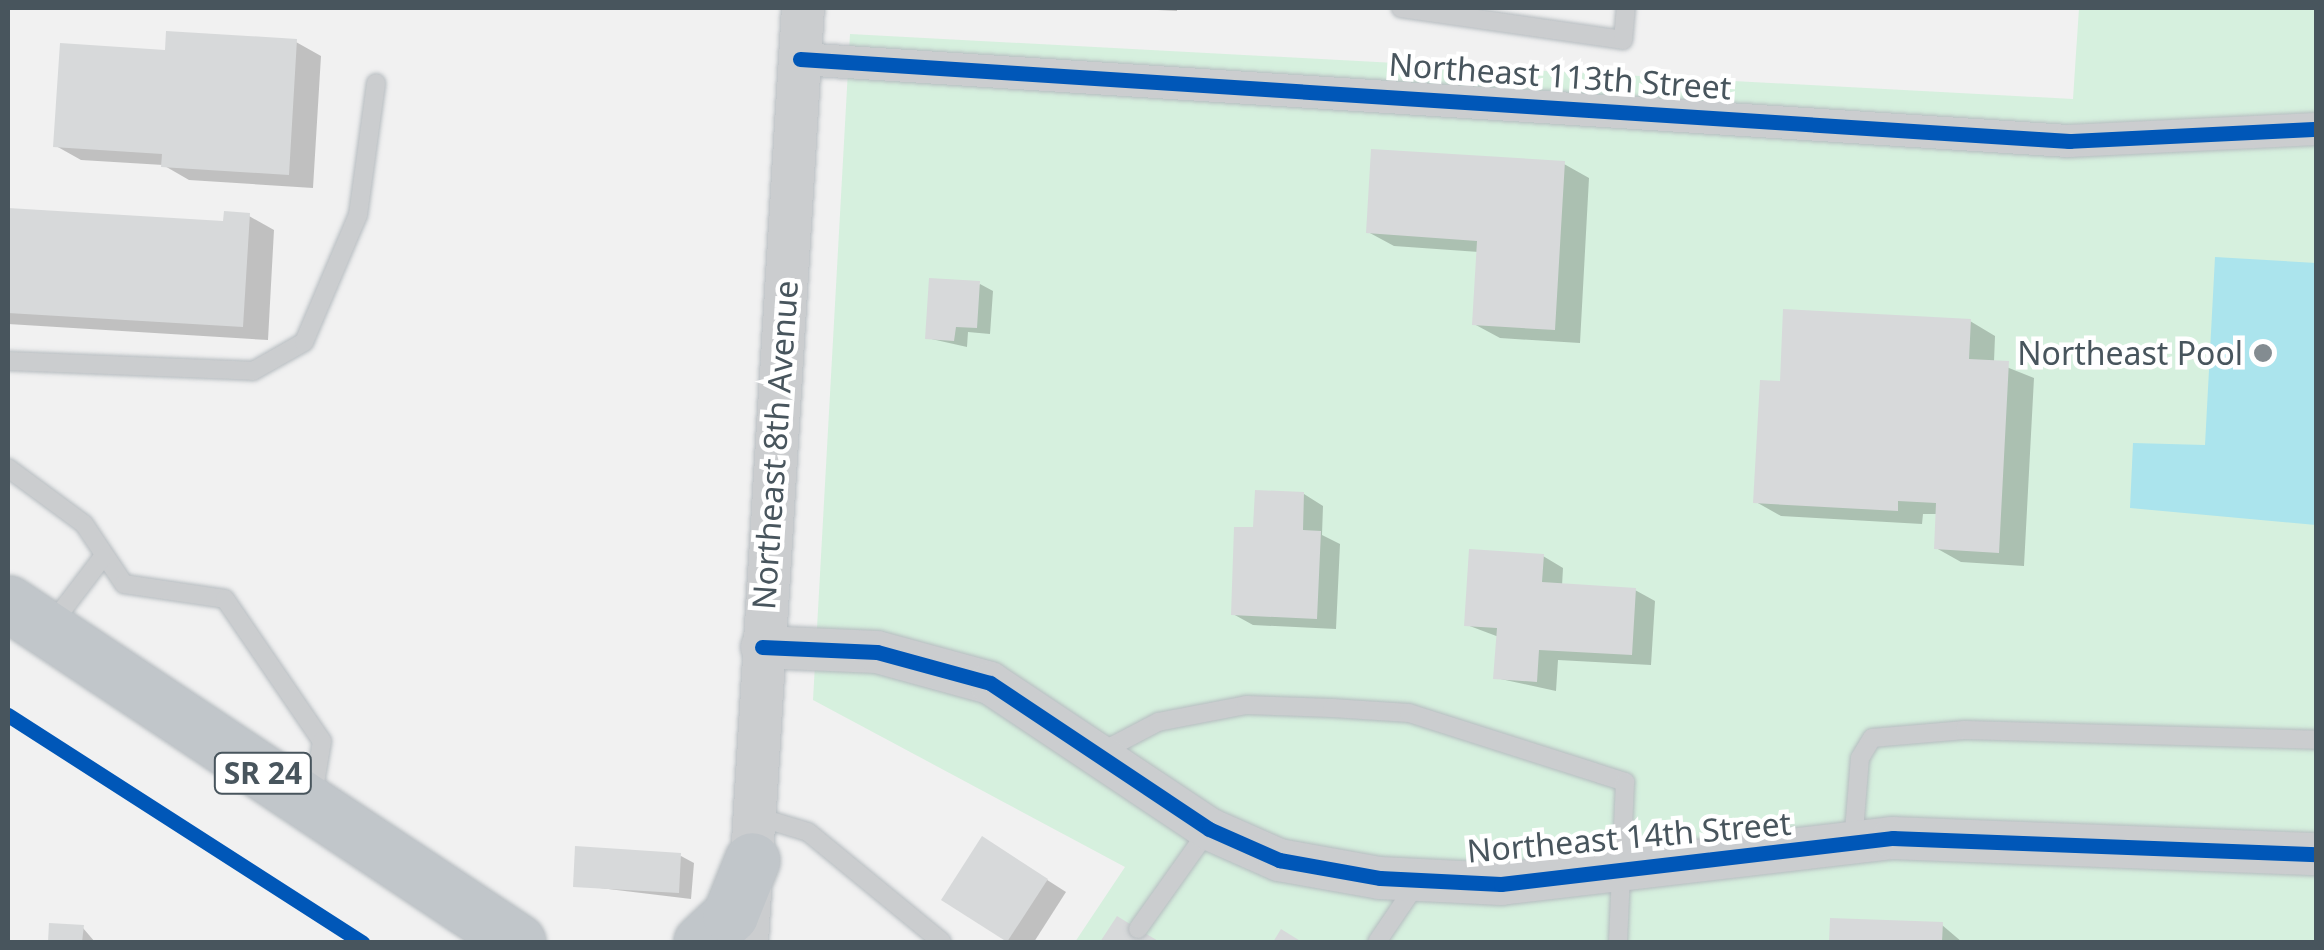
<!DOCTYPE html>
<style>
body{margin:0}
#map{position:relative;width:2324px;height:950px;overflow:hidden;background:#f1f1f1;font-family:"Noto Sans",sans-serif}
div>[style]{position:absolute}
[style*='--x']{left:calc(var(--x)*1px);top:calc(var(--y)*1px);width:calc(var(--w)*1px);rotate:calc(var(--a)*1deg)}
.green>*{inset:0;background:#d6f0de}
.water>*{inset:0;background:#abe4ed}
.shadow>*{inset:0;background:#0003}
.building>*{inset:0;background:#d7d9da}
.roads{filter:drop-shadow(0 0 2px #b6bcc0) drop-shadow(0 0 2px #b6bcc0)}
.service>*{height:18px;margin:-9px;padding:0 9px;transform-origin:9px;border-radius:9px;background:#cbcdcf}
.minor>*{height:32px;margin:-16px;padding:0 16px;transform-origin:16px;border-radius:16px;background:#cbcdcf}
.tertiary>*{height:42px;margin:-21px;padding:0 21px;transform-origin:21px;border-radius:21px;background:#cbcdcf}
.trunk>*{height:55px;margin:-27.5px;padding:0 27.5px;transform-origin:27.5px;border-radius:27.5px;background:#c1c6ca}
.cycleway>*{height:15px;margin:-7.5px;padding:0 7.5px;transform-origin:7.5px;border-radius:7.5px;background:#0057b8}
.dots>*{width:28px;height:28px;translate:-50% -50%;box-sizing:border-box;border:5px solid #fff;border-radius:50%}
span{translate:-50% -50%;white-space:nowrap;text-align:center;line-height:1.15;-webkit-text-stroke:9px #fff;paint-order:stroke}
.shield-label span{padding:2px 8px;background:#fff;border:2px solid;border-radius:8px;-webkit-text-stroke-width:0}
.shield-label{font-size:30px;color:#48555d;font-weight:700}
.street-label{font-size:32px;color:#48555d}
.poi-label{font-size:32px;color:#48555d}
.right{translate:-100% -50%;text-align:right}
.frame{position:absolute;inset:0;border:10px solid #48555d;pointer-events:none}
</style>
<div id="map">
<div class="green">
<div style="clip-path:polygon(2079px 8px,2316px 8px,2316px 942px,1075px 942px,1125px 867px,813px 700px,850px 34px,2073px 99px)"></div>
</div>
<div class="water">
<div style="clip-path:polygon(2215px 257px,2316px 263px,2316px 525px,2130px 508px,2133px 443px,2205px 445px)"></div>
</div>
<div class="shadow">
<div style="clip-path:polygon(1119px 8px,1177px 8px,1177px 11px)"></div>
<div style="clip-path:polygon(296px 42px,321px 56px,313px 188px,189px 180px,163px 165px,81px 160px,56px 146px)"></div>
<div style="clip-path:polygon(1564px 164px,1589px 178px,1580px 343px,1500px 338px,1474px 324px,1479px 252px,1394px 246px,1368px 232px)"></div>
<div style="clip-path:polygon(8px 210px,226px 223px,249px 216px,274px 230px,268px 340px,8px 324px)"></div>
<div style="clip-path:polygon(980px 284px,993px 291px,990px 334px,968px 332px,967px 347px,927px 338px)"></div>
<div style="clip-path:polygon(1970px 321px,1995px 336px,1994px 362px,2034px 378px,2024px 566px,1961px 562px,1936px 548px,1938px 514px,1923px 514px,1922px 524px,1781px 516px,1756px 502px,1782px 383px)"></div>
<div style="clip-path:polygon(1304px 494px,1323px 506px,1322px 535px,1340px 544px,1336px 629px,1253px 625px,1233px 614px)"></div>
<div style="clip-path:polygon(1543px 556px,1563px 568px,1562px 586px,1635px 590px,1655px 601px,1651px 665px,1558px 660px,1556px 691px,1496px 678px,1499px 637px,1467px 625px)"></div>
<div style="clip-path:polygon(1002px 851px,1066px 892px,1034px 942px,1011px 942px,944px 900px)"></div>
<div style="clip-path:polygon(681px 856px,694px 863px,691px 899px,575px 885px)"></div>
<div style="clip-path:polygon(1833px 921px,1942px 925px,1962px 942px,1832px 942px)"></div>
<div style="clip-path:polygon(51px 926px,83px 928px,95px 942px,50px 942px)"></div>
</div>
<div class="building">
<div style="clip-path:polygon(166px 31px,297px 39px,289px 175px,161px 167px,162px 154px,53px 147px,60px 43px,165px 50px)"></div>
<div style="clip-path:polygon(1371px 149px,1565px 161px,1555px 330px,1472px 325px,1477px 241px,1366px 233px)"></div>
<div style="clip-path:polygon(8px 208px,223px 221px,224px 211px,250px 213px,243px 327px,8px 313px)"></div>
<div style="clip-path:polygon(929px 278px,980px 281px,977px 328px,956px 327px,954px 341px,925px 339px)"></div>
<div style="clip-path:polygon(1783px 309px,1971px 319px,1969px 359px,2009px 361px,1999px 553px,1934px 549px,1936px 503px,1898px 501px,1898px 511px,1753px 503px,1760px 380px,1780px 381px)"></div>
<div style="clip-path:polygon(1255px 490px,1304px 492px,1303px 530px,1321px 531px,1317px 619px,1231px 615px,1234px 527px,1253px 527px)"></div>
<div style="clip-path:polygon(1469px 549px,1544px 554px,1542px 582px,1636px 588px,1632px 655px,1539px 650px,1537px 682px,1493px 679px,1497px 628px,1464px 626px)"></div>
<div style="clip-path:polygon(982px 836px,1048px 879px,1007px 942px,941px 900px)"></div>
<div style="clip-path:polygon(575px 846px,681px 853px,679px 893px,573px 887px)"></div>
<div style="clip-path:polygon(1117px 916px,1138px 929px,1160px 942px,1100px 942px)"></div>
<div style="clip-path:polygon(1830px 918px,1943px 922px,1942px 942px,1829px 942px)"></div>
<div style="clip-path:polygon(49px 923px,84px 925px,82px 942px,48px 942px)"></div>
<div style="clip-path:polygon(1281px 929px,1302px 942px,1273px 942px)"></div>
</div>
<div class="roads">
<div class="service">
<div style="--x:1401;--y:8;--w:224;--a:8.2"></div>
<div style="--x:1623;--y:40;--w:32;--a:-85"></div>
<div style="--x:8;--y:361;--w:245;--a:2.3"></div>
<div style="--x:253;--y:371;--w:59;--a:-29.6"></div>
<div style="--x:304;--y:342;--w:138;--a:-67"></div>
<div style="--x:358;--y:215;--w:133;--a:-82.2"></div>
<div style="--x:8;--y:468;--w:94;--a:36.4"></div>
<div style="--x:84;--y:524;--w:72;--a:56.3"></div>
<div style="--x:124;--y:584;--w:102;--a:8.4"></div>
<div style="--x:225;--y:599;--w:172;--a:55.7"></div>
<div style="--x:322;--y:741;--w:55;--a:99.5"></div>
<div style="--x:51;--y:625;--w:84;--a:-52.7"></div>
<div style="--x:1099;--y:753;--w:67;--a:-27.7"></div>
<div style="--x:1158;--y:722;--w:90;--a:-10.9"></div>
<div style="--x:1246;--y:705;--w:86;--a:2"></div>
<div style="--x:1332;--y:708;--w:77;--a:3.7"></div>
<div style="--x:1409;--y:713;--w:227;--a:17.7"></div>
<div style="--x:1625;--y:782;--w:160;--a:92.5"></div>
<div style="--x:755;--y:816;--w:55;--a:16.8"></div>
<div style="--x:808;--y:832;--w:173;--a:39.4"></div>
<div style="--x:1853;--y:843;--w:85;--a:-85.3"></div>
<div style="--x:1860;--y:758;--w:23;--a:-59"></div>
<div style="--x:1872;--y:738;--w:93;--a:-4.9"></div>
<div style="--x:1965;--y:730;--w:351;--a:1.6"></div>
<div style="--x:1138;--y:929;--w:123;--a:-54.6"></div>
<div style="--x:1377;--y:942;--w:75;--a:-55.9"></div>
</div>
<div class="minor">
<div style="--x:800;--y:59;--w:1272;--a:3.7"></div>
<div style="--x:2069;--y:141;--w:247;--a:-2.8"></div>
</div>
<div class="tertiary">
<div style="--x:762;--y:647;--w:115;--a:2.5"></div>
<div style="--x:877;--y:652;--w:117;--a:15.3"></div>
<div style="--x:990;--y:683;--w:263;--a:33.7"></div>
<div style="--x:1209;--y:829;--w:77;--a:23.9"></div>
<div style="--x:1279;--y:860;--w:103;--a:10.1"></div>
<div style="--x:1380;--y:878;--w:121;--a:2.8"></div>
<div style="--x:1501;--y:884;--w:395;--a:-6.7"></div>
<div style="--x:1893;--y:838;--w:423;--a:2.2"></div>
<div style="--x:747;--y:942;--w:936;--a:-86.57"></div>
</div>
<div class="trunk">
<div style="--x:8;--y:603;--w:612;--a:33.61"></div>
<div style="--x:701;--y:942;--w:40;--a:-43"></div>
<div style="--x:730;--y:915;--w:59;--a:-68.2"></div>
</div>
</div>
<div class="cycleway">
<div style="--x:800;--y:59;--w:1272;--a:3.7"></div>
<div style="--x:2069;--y:141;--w:247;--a:-2.8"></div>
<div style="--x:762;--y:647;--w:115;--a:2.5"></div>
<div style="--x:877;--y:652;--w:117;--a:15.3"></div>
<div style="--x:990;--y:683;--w:263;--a:33.7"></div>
<div style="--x:1209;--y:829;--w:77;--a:23.9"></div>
<div style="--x:1279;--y:860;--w:103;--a:10.1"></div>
<div style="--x:1380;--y:878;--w:121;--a:2.8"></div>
<div style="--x:1501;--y:884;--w:395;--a:-6.7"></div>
<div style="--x:1893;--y:838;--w:423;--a:2.2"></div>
<div style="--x:8;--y:715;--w:421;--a:32.7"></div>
</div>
<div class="dots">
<div style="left:2263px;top:353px;background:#838c91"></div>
</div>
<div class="shield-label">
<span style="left:263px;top:773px">SR 24</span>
</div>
<div class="street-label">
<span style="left:1560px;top:76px;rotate:4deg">Northeast 113th Street</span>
<span style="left:775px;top:445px;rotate:-86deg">Northeast 8th Avenue</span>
<span style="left:1629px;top:837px;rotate:-5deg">Northeast 14th Street</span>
</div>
<div class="poi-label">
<span class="right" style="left:2243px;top:353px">Northeast Pool</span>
</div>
<div class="frame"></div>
</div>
